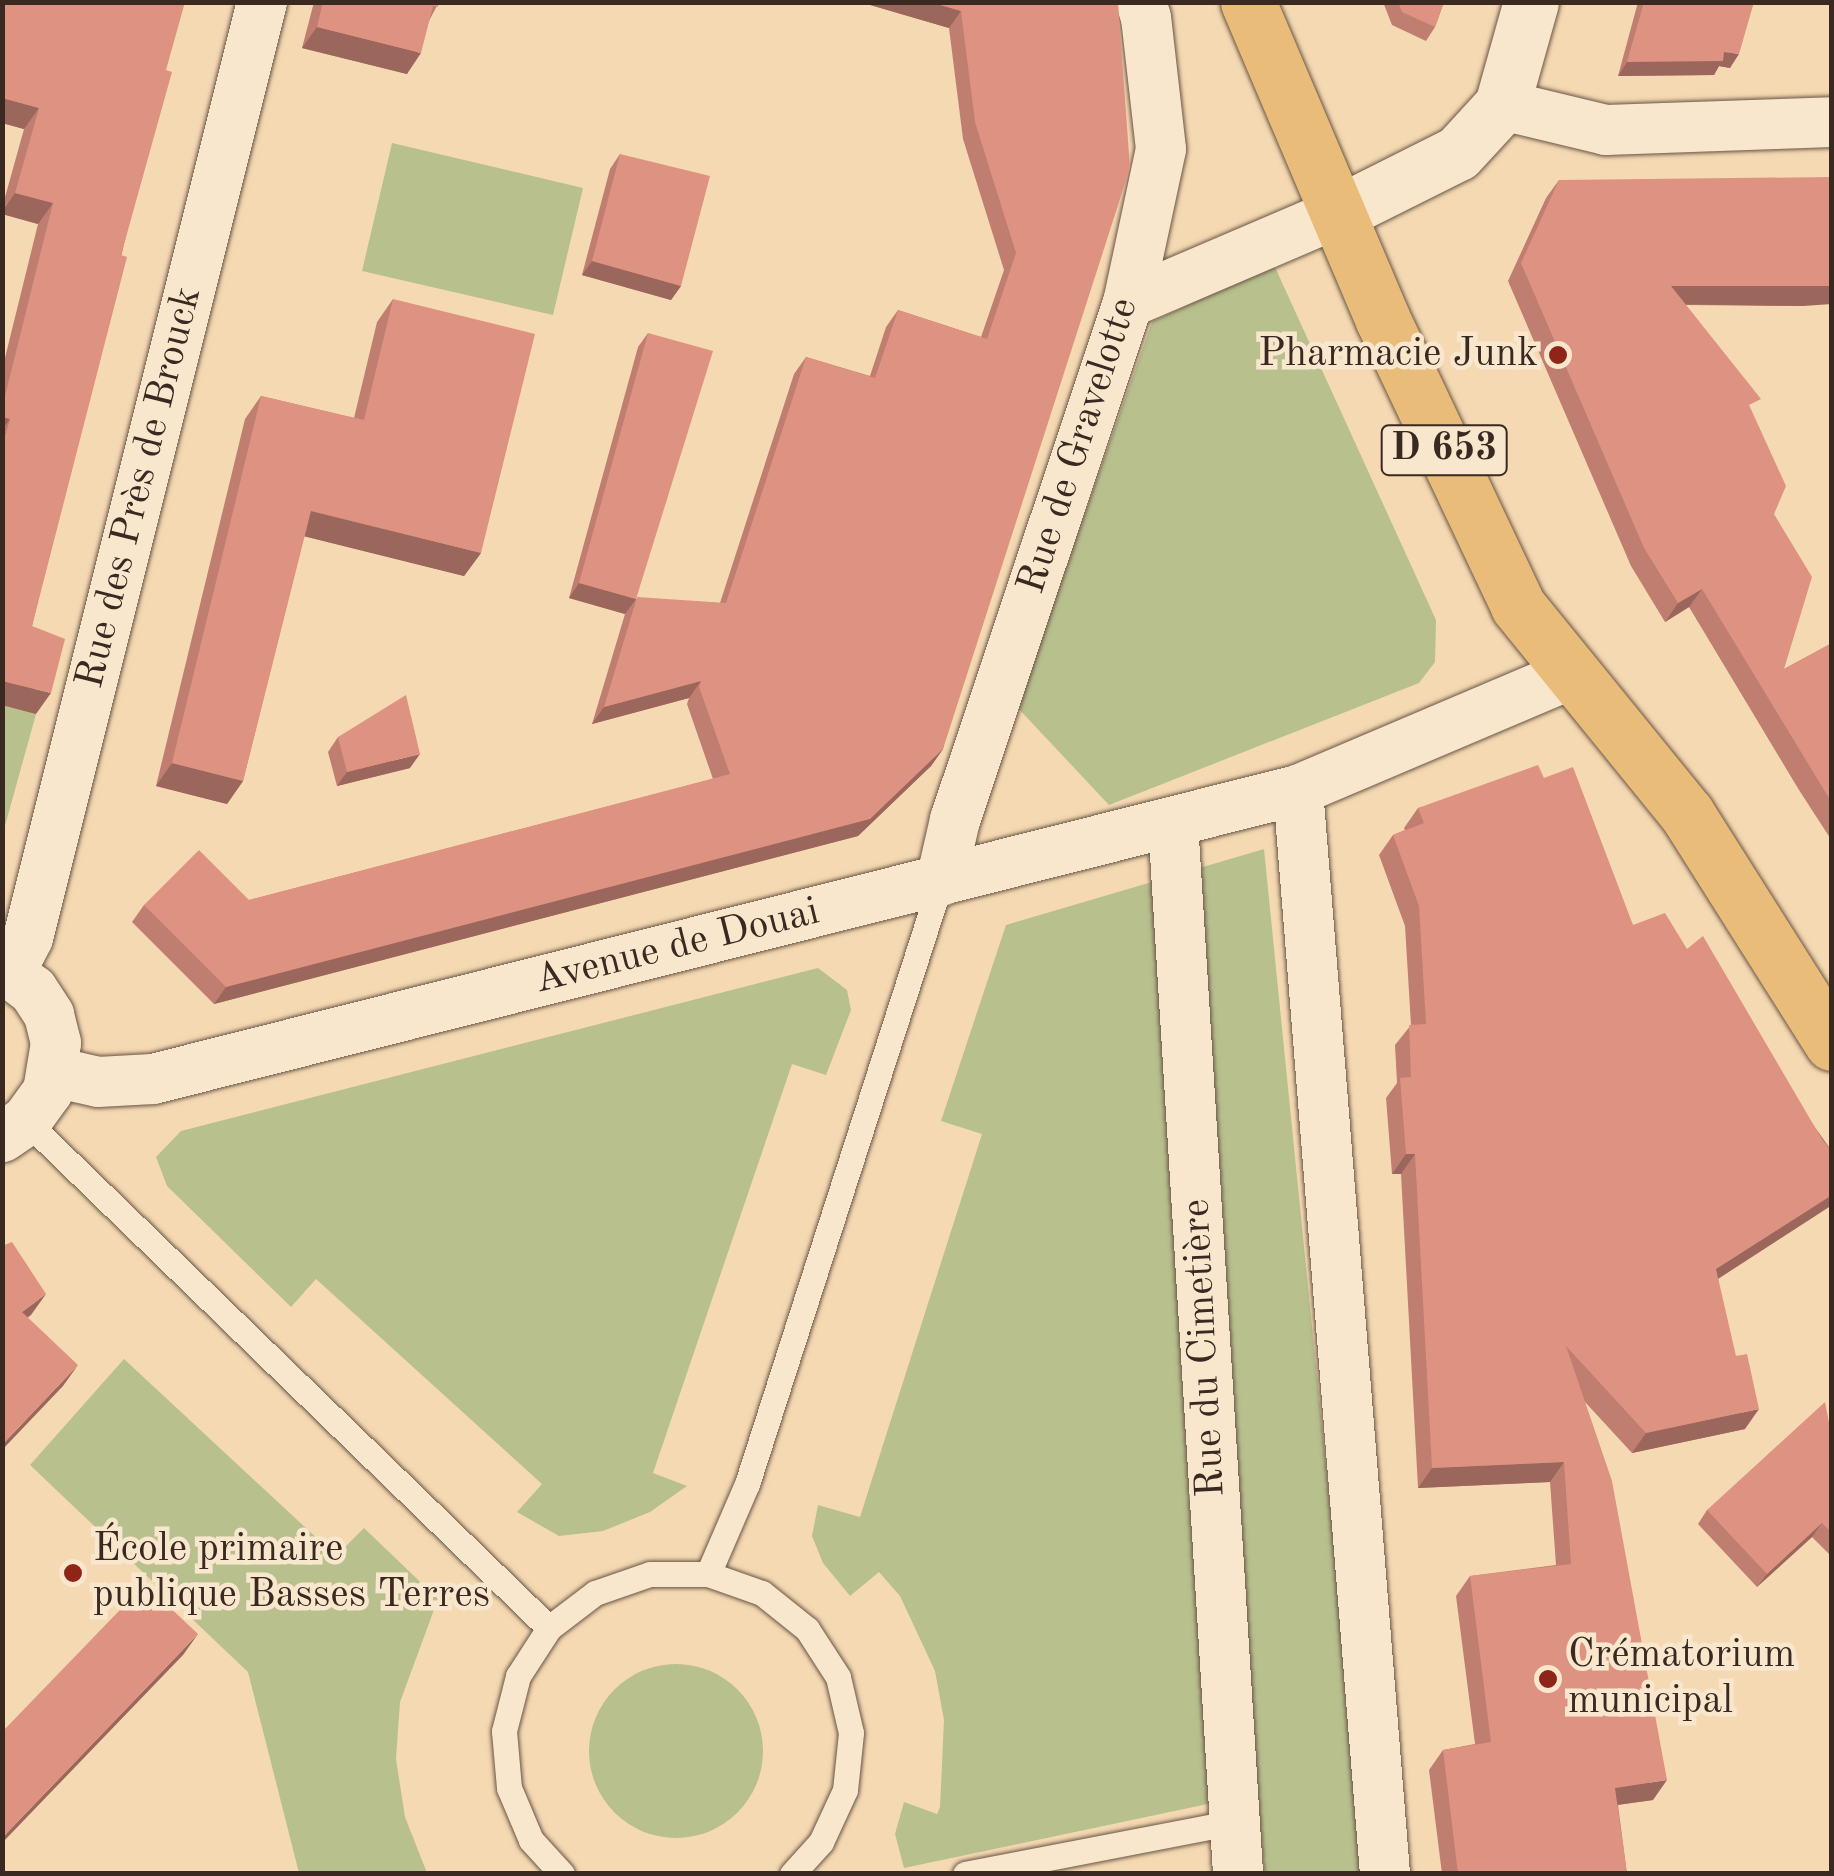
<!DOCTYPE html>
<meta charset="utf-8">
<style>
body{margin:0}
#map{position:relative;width:1834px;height:1876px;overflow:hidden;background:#f5d9b2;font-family:"Old Standard TT",serif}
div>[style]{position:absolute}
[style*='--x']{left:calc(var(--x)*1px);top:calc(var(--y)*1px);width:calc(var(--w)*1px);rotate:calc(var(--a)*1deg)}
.green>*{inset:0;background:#b8c08e}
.round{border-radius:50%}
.roads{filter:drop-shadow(0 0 2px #695545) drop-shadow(0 0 2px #695545)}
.service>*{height:25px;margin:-12.5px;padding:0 12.5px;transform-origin:12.5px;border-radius:12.5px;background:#f8e6cd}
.minor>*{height:50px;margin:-25px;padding:0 25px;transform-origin:25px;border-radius:25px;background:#f8e6cd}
.tertiary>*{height:55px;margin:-27.5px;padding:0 27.5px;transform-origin:27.5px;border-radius:27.5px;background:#f8e6cd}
.primary>*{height:55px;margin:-27.5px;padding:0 27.5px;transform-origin:27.5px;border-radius:27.5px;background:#eabc79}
.wall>*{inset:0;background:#bf7e70}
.shaded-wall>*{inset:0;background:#9b665b}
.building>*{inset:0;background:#de9282}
.dots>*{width:28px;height:28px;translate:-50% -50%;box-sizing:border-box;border:5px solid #f8e6cd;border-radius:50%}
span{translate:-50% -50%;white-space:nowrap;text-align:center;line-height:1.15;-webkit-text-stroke:9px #f8e6cd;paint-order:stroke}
.shield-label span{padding:2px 8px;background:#f8e6cd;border:2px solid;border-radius:8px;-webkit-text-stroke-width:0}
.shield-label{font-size:38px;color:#3a2921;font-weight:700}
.poi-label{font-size:40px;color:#3a2921}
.right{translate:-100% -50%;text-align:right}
.left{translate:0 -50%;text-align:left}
.street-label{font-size:40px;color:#3a2921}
.frame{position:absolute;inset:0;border:5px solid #3a2921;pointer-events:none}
</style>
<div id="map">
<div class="green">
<div style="clip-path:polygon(392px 143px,583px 188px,553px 315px,362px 271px)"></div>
<div style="clip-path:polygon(1274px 265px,1436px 620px,1435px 662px,1419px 683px,1109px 805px,1017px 707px,1152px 322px)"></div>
<div style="clip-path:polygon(3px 705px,36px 714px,3px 833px)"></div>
<div style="clip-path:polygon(1264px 849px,1367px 1873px,1265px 1873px,1255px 1794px,904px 1868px,895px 1834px,904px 1802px,937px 1814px,940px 1807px,944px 1720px,935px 1671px,900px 1596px,879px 1572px,850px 1596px,823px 1563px,812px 1536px,818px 1505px,860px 1517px,982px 1134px,941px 1121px,1006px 925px)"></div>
<div style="clip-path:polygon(818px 968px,847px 990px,851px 1010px,826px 1075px,792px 1064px,653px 1473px,687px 1486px,650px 1512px,603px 1531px,559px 1536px,517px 1512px,542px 1484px,316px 1279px,291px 1307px,167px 1186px,156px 1157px,181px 1131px)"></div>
<div style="clip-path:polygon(124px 1359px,336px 1556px,364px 1528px,438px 1599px,400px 1702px,396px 1759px,405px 1817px,427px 1873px,299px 1873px,248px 1672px,30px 1465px)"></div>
<div class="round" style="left:589px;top:1664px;width:174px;height:174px"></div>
</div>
<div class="roads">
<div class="service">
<div style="--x:26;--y:1121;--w:728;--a:44.11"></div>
<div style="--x:708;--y:1574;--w:98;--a:-66.6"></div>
<div style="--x:747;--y:1484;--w:633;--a:-72.17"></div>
<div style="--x:562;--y:1874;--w:46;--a:-132.4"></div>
<div style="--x:531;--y:1840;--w:56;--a:-112.9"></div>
<div style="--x:509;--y:1788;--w:57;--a:-95"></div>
<div style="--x:504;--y:1731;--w:57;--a:-75.7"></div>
<div style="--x:518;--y:1676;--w:57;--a:-57.1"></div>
<div style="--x:549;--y:1628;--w:58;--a:-37.3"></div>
<div style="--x:595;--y:1593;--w:58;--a:-19.1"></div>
<div style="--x:650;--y:1574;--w:58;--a:0"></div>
<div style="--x:708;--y:1574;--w:57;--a:19.4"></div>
<div style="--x:762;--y:1593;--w:58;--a:38.7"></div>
<div style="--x:807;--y:1629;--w:57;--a:57.1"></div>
<div style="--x:838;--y:1677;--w:57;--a:76.9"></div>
<div style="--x:851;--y:1733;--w:57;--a:96"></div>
<div style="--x:845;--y:1790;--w:57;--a:114.8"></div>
<div style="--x:821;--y:1842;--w:43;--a:132.2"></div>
<div style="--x:965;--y:1874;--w:274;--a:-10.9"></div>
</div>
<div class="minor">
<div style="--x:1502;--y:105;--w:107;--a:13.5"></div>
<div style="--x:1606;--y:130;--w:226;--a:-2"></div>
<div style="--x:1128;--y:303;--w:226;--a:-23.2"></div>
<div style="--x:1298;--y:790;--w:1087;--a:85.41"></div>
<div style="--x:1173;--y:822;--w:1054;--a:86.46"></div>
<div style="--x:941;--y:881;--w:63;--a:-77.1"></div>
<div style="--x:955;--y:820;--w:545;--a:-71.5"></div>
<div style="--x:1128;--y:303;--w:157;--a:-77.9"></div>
<div style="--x:1161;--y:149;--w:132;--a:-96.5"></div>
<div style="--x:1146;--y:18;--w:17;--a:-107"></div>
<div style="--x:2;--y:967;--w:39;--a:37"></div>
<div style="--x:33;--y:990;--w:30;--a:57"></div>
<div style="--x:49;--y:1015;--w:29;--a:76"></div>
<div style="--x:56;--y:1043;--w:49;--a:99.5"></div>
<div style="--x:48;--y:1091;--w:37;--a:126"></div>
<div style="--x:26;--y:1121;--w:29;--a:146"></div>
<div style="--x:11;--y:971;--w:37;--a:-63"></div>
<div style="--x:28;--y:938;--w:965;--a:-75.96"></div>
<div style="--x:54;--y:1072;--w:45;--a:12.8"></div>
<div style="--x:98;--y:1082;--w:55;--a:-3.1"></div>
<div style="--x:153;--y:1079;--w:1181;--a:-14.17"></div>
<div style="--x:1298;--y:790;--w:300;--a:-23"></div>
</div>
<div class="tertiary">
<div style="--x:1336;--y:214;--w:136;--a:-26.6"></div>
<div style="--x:1458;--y:153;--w:65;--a:-47.5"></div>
<div style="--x:1502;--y:105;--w:107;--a:-74.3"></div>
</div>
<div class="primary">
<div style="--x:1248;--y:2;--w:345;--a:67"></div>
<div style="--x:1383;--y:320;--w:316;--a:64.7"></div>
<div style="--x:1518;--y:606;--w:268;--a:50.9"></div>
<div style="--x:1687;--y:814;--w:271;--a:57.7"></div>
</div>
</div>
<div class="wall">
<div style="clip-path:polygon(2px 2px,166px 70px,32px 626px,36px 714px,2px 705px,2px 370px,38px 224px,2px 214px,2px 208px,24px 129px,2px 123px)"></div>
<div style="clip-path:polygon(314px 2px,439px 2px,430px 19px,407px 74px,302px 48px)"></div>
<div style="clip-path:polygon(860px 2px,1118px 2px,943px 749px,931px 766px,858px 836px,214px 1004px,132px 922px,144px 905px,249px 900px,713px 779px,687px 704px,689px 698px,592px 724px,625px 614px,569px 598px,638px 347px,648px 333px,636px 599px,720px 603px,794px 374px,806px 357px,870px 376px,886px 327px,898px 310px,981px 337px,1004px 270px,963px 139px,949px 28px)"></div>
<div style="clip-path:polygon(1383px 2px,1444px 2px,1435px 27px,1426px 41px,1392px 25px)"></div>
<div style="clip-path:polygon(1638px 2px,1754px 2px,1730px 68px,1719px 66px,1714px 75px,1618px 76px)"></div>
<div style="clip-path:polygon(620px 154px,681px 286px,671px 300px,582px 275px,610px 169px)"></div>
<div style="clip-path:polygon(1559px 180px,1803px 306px,1686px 305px,1752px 412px,1774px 514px,1784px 669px,1832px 643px,1832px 841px,1799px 790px,1689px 607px,1665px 622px,1631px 566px,1508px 281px,1546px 198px)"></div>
<div style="clip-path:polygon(393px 299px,481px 553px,464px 576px,304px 536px,243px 781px,227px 804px,156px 786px,245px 419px,261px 396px,354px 418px,377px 322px)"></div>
<div style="clip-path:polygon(338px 737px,410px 768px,337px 786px,328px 752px)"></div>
<div style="clip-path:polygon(1544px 778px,1633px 925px,1687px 949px,1832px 1151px,1832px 1205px,1718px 1279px,1745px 1429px,1632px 1453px,1585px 1402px,1653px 1800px,1618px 1805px,1627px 1874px,1442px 1874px,1429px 1770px,1443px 1750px,1475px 1744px,1456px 1596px,1470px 1576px,1556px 1565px,1550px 1482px,1418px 1488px,1401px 1174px,1392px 1174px,1386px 1098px,1397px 1083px,1395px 1045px,1411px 1025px,1405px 926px,1379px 855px,1393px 835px,1405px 830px,1404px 828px,1418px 808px)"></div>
<div style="clip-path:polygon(1832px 1438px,1832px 1557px,1812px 1537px,1757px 1587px,1698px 1524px,1707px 1510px)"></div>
</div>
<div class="shaded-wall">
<div style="clip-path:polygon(860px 2px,930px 2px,961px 11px,949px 28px)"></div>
<div style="clip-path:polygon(317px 27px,421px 53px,407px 74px,302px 48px)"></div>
<div style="clip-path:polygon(1724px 52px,1739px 54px,1730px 68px,1719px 66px,1714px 75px,1618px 76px,1627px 62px)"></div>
<div style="clip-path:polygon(2px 98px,39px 108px,24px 129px,2px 123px)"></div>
<div style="clip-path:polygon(15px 193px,53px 203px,38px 224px,2px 214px,2px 212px)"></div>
<div style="clip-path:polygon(592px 261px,681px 286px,671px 300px,582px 275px)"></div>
<div style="clip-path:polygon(1671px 286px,1832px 286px,1832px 304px,1803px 306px,1658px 304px)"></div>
<div style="clip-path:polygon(2px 417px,10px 419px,2px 430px)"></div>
<div style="clip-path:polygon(311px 511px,481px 553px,464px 576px,295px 534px)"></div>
<div style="clip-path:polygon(579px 583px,636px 599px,625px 614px,569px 598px)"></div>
<div style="clip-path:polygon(1702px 589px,1689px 607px,1665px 622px,1678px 603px)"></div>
<div style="clip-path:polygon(2px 681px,51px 693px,36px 714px,2px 705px)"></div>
<div style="clip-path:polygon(701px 681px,689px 698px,592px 724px,604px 707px)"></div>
<div style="clip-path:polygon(943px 749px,931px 766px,858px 836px,214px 1004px,226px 987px)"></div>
<div style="clip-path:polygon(420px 754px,410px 768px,337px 786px,347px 772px)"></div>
<div style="clip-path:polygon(172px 763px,243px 781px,227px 804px,156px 786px)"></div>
<div style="clip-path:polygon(1406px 1154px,1415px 1154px,1401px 1174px,1392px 1174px)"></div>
<div style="clip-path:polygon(1832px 1195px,1832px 1205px,1702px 1289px,1716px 1269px)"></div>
<div style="clip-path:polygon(46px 1294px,31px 1315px,7px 1333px,22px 1312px)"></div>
<div style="clip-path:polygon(78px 1365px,63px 1386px,2px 1450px,2px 1445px)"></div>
<div style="clip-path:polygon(1759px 1409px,1745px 1429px,1632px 1453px,1646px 1433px)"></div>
<div style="clip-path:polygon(1564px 1462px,1550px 1482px,1418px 1488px,1432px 1468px)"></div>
<div style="clip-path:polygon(1822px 1523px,1812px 1537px,1757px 1587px,1767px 1574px)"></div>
<div style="clip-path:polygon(198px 1634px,183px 1655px,2px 1843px,2px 1838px)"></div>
<div style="clip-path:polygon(1667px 1780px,1653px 1800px,1601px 1807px,1615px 1788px)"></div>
</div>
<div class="building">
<div style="clip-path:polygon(2px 2px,185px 2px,166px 70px,172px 72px,121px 255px,127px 257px,32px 626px,65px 639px,51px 693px,2px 681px,2px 447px,10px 419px,2px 417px,2px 408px,53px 203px,15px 193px,39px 108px,2px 98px)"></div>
<div style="clip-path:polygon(323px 2px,439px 2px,438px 7px,433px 6px,421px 53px,317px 27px)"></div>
<div style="clip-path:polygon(930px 2px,1118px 2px,1130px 168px,943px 749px,870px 819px,226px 987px,144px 905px,199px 850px,249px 900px,730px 774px,699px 687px,701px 681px,604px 707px,637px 597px,726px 603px,806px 357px,875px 378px,898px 310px,987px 339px,1016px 253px,975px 122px,961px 11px)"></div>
<div style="clip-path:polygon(1398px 2px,1444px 2px,1435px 27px,1402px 12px)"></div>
<div style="clip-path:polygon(1644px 2px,1754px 2px,1739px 54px,1724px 52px,1723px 61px,1627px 62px)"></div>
<div style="clip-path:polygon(620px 154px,710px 176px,681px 286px,592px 261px)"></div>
<div style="clip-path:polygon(1832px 177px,1832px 286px,1671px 286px,1761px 399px,1749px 405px,1786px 486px,1774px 514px,1812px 577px,1784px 669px,1832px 643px,1832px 803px,1702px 589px,1678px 603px,1644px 548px,1521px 263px,1559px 180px)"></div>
<div style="clip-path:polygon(393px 299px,535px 334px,481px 553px,311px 511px,243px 781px,172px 763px,261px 396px,364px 420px)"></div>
<div style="clip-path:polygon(648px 333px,713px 351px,636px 599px,579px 583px)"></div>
<div style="clip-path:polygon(406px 695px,420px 754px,347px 772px,338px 737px)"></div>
<div style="clip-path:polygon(1538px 765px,1544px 778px,1573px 767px,1633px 925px,1665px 913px,1687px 949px,1703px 936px,1823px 1141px,1832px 1151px,1832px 1195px,1716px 1269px,1736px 1356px,1747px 1354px,1759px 1409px,1646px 1433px,1566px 1346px,1612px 1481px,1667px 1780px,1615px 1788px,1627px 1874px,1458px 1874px,1443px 1750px,1491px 1742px,1470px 1576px,1571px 1564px,1564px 1462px,1432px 1468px,1415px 1154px,1406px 1154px,1400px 1078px,1411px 1077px,1409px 1025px,1426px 1024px,1419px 906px,1393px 835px,1424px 823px,1418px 808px)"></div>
<div style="clip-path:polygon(12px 1242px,46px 1294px,22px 1312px,78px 1365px,2px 1445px,2px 1246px)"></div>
<div style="clip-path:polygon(1825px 1402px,1832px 1438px,1832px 1533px,1822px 1523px,1767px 1574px,1707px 1510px)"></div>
<div style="clip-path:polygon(145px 1584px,198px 1634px,2px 1838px,2px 1732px)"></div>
</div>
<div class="dots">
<div style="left:1558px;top:355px;background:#8f2418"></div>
<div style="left:73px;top:1573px;background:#8f2418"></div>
<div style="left:1548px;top:1679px;background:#8f2418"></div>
</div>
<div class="shield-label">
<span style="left:1444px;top:450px">D 653</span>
</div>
<div class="poi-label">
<span class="right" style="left:1538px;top:355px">Pharmacie Junk</span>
<span class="left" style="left:93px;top:1573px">École primaire<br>publique Basses Terres</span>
<span class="left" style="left:1568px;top:1679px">Crématorium<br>municipal</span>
</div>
<div class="street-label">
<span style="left:1079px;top:446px;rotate:-72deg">Rue de Gravelotte</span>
<span style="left:140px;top:488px;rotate:-76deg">Rue des Près de Brouck</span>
<span style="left:677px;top:947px;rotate:-14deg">Avenue de Douai</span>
<span style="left:1205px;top:1348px;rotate:-93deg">Rue du Cimetière</span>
</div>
<div class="frame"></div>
</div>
